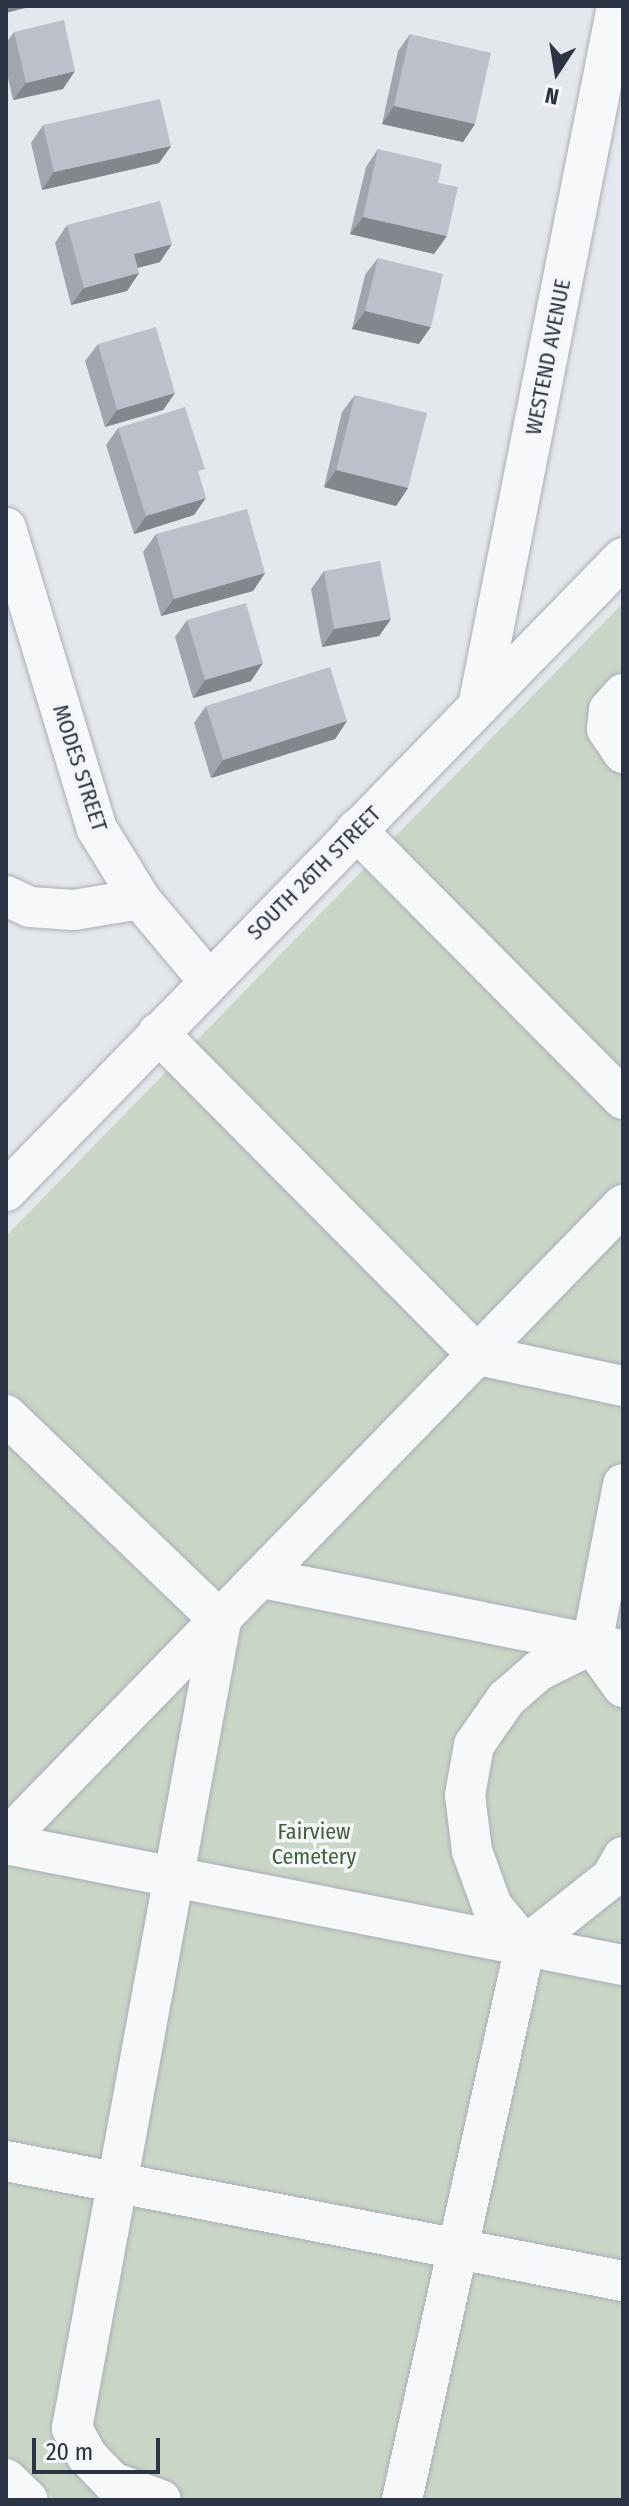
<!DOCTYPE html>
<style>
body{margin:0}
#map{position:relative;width:629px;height:2506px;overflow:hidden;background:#e4e7ec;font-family:"Fira Sans Condensed",sans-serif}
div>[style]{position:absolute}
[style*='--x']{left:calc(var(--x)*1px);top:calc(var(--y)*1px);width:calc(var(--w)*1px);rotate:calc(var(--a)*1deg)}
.green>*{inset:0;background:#c9d6c5}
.roads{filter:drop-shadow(0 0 2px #a9aeb7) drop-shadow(0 0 2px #a9aeb7)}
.minor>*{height:40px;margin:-20px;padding:0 20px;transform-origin:20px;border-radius:20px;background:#f7f8fa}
.wall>*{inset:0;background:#a1a5ae}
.shaded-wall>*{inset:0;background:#83868d}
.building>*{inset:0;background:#bbc0ca}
span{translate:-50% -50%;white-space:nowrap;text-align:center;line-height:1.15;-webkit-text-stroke:7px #f4f6f9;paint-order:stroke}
.street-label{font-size:22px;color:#2b3445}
.park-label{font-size:22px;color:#3f6138}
.frame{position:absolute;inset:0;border:8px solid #2b3445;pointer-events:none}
.north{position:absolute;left:517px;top:32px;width:80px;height:80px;-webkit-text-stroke:6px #f4f6f9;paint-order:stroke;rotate:192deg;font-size:22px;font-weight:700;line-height:32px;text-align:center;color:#2b3445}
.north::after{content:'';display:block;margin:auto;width:28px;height:36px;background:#2b3445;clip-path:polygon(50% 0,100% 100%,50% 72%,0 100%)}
.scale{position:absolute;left:32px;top:2438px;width:128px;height:36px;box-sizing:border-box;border:4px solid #2b3445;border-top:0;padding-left:10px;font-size:24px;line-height:28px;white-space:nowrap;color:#2b3445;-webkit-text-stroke:6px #f4f6f9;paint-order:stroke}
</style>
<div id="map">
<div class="green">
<div style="clip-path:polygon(623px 603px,623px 2500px,56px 2500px,6px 2453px,6px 1236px)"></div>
</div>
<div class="roads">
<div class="minor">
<div style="--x:6;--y:528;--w:314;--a:73.2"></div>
<div style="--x:97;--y:829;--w:82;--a:58.4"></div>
<div style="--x:140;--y:899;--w:106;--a:50"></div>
<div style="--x:623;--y:694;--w:21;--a:131"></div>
<div style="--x:609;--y:710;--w:19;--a:96"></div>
<div style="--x:607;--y:729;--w:29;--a:56"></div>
<div style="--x:478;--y:707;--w:715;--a:-78.78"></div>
<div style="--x:356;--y:830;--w:379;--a:45.2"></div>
<div style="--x:6;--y:896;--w:26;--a:25"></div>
<div style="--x:30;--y:907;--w:44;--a:3.9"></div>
<div style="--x:74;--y:910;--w:67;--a:-9.5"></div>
<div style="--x:158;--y:1033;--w:454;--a:45.2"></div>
<div style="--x:478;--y:1355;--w:148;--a:12.1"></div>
<div style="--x:6;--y:1191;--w:884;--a:-45.73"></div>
<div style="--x:6;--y:1415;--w:298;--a:43.8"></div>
<div style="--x:221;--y:1621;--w:821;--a:100.46"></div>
<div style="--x:72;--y:2428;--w:32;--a:62"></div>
<div style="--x:87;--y:2456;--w:36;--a:46"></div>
<div style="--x:112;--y:2482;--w:52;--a:20.2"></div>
<div style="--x:262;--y:1578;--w:368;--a:11.3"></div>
<div style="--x:592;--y:1644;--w:53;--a:54.2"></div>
<div style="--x:6;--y:1839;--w:885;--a:-45.78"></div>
<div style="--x:6;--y:1844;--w:629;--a:11.1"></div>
<div style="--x:525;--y:1946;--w:52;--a:-129.5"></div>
<div style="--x:492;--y:1906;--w:59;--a:-110"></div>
<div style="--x:472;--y:1851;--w:56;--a:-97.1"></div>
<div style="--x:465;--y:1795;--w:51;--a:-79.8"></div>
<div style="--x:474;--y:1745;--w:56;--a:-55.2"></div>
<div style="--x:506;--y:1699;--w:43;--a:-41.2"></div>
<div style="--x:538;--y:1671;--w:60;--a:-26.6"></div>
<div style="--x:592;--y:1644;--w:163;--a:-79"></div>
<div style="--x:6;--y:2161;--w:629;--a:11.01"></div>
<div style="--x:6;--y:2479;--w:30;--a:44"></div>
<div style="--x:402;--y:2500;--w:567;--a:-77.48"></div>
<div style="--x:525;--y:1946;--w:111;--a:-38.4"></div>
<div style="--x:612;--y:1877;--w:23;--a:-61"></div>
</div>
</div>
<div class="wall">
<div style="clip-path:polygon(14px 32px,63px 89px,13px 100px,6px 69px,6px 43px)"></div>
<div style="clip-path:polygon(410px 34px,475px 124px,463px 142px,382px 124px,398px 51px)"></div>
<div style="clip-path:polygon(43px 125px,171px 146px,159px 163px,42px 190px,31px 143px)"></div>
<div style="clip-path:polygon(378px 149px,438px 183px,434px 254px,350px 234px,366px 167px)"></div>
<div style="clip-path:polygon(67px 225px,160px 262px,137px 268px,139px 273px,127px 291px,71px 305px,55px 243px)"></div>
<div style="clip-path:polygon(378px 258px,419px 344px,352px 329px,365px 275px)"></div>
<div style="clip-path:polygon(98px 344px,175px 393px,163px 410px,105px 427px,85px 361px)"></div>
<div style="clip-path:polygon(355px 395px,408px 488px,396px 506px,324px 487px,342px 412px)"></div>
<div style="clip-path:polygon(118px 428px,200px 477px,194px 515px,134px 534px,106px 445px)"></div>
<div style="clip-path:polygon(156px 534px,265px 573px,253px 591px,161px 616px,143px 552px)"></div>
<div style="clip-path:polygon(324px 571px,391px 619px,379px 636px,322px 647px,311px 589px)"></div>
<div style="clip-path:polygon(187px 620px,251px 681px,193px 698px,175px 637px)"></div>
<div style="clip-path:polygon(206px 706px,347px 721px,335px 739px,211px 778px,194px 723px)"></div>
</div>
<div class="shaded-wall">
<div style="clip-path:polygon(6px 6px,33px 6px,6px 13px)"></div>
<div style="clip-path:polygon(75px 71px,63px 89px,13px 100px,26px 83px)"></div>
<div style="clip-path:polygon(394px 106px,475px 124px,463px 142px,382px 124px)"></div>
<div style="clip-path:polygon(171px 146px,159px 163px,42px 190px,54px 172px)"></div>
<div style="clip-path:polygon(363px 217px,447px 236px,434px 254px,350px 234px)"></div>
<div style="clip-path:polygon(172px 244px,160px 262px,122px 272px,134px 254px)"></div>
<div style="clip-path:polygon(139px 273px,127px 291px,71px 305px,84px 288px)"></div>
<div style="clip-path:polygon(365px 311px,431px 327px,419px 344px,352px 329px)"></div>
<div style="clip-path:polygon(175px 393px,163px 410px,105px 427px,117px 410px)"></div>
<div style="clip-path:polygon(336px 470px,408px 488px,396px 506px,324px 487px)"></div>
<div style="clip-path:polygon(206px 498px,194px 515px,134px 534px,146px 516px)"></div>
<div style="clip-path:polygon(265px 573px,253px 591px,161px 616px,174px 599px)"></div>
<div style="clip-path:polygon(391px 619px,379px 636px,322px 647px,334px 629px)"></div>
<div style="clip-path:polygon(263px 663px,251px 681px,193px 698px,205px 680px)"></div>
<div style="clip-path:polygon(347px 721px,335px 739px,211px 778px,223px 760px)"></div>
</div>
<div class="building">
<div style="clip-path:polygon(64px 20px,75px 71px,26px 83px,14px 32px)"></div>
<div style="clip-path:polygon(410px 34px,491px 53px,475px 124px,394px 106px)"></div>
<div style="clip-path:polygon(160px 99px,171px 146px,54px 172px,43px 125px)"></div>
<div style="clip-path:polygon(378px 149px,442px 164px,438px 183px,458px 187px,447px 236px,363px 217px)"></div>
<div style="clip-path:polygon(160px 201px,172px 244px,134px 254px,139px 273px,84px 288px,67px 225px)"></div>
<div style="clip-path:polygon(378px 258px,443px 274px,431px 327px,365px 311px)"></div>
<div style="clip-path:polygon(156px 327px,175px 393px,117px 410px,98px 344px)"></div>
<div style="clip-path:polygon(355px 395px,427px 413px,408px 488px,336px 470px)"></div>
<div style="clip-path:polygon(185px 407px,205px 469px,198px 471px,206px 498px,146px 516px,118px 428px)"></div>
<div style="clip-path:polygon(247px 509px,265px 573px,174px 599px,156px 534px)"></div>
<div style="clip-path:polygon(380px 561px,391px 619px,334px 629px,324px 571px)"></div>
<div style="clip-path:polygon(246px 603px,263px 663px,205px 680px,187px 620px)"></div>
<div style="clip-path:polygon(330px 667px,347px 721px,223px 760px,206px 706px)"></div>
</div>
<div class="street-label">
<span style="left:548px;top:357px;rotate:-79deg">WESTEND AVENUE</span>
<span style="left:80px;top:768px;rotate:72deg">MODES STREET</span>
<span style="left:314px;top:873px;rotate:-45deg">SOUTH 26TH STREET</span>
</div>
<div class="park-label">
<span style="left:314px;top:1844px">Fairview<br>Cemetery</span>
</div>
<div class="frame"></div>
<div class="north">N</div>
<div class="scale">20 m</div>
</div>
